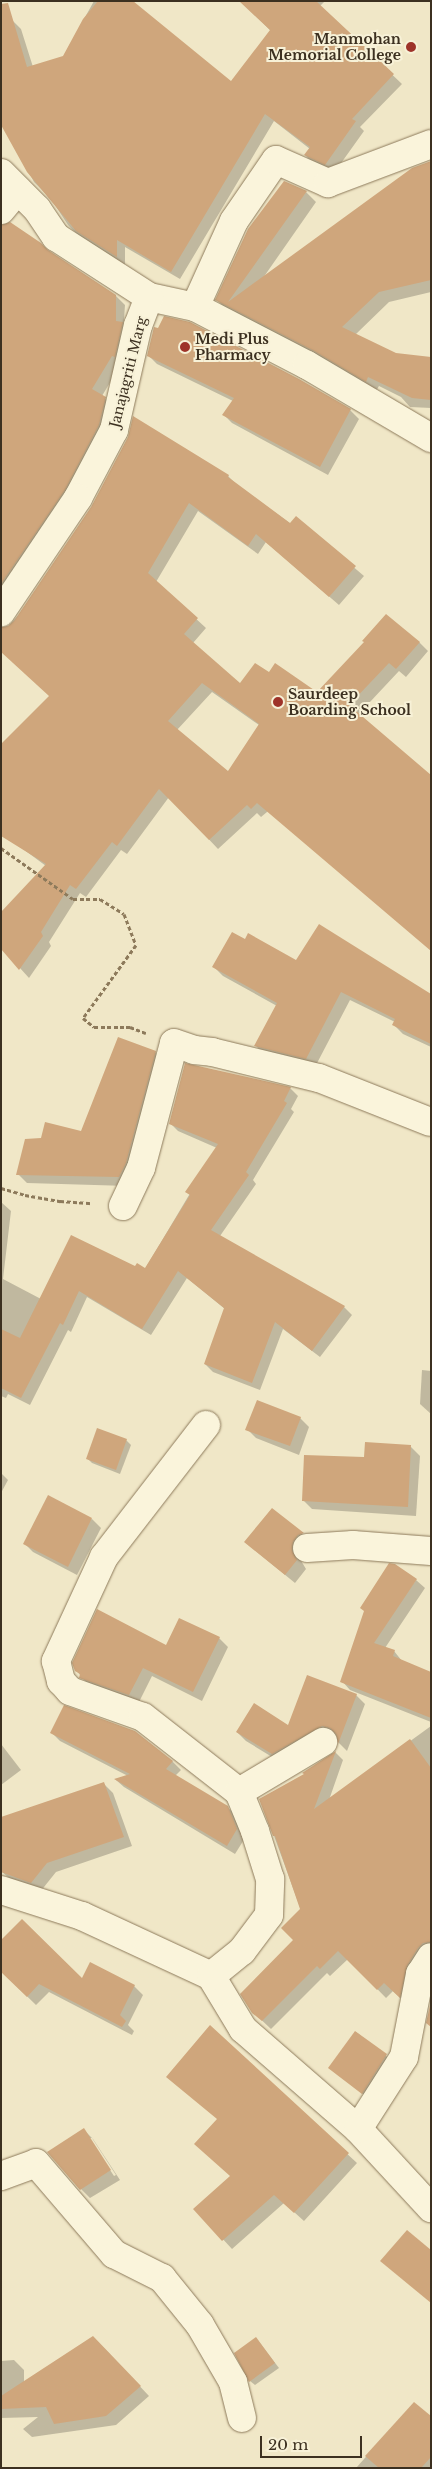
<!DOCTYPE html>
<style>
body{margin:0}
#map{position:relative;width:432px;height:2469px;overflow:hidden;background:#f0e7c7;font-family:"Libre Baskerville",serif}
div>[style]{position:absolute}
[style*='--x']{left:calc(var(--x)*1px);top:calc(var(--y)*1px);width:calc(var(--w)*1px);rotate:calc(var(--a)*1deg)}
.shadow>*{inset:0;background:#0003}
.building>*{inset:0;background:#cfa67c}
.path>*{height:3px;margin-top:-1.5px;transform-origin:0;background:repeating-linear-gradient(90deg,#8d7a5b 0 4px,transparent 0 6.5px)}
.roads{filter:drop-shadow(0 0 1px #8d7a5b) drop-shadow(0 0 1px #8d7a5b)}
.minor>*{height:28px;margin:-14px;padding:0 14px;transform-origin:14px;border-radius:14px;background:#faf4db}
.tertiary>*{height:28px;margin:-14px;padding:0 14px;transform-origin:14px;border-radius:14px;background:#faf4db}
.dots>*{width:14px;height:14px;translate:-50% -50%;box-sizing:border-box;border:2px solid #f7f1d7;border-radius:50%}
span{translate:-50% -50%;white-space:nowrap;text-align:center;line-height:1.15;-webkit-text-stroke:4px #f7f1d7;paint-order:stroke}
.poi-label{font-size:14px;color:#3c3020;font-weight:700}
.right{translate:-100% -50%;text-align:right}
.left{translate:0 -50%;text-align:left}
.street-label{font-size:14px;color:#3c3020}
.frame{position:absolute;inset:0;border:2px solid #3c3020;pointer-events:none}
.scale{position:absolute;left:260px;top:2436px;width:102px;height:22px;box-sizing:border-box;border:2px solid #3c3020;border-top:0;padding-left:6px;font-size:15px;line-height:18px;white-space:nowrap;color:#3c3020;-webkit-text-stroke:4px #f7f1d7;paint-order:stroke}
</style>
<div id="map">
<div class="shadow">
<div style="clip-path:polygon(94px 1px,131px 1px,231px 83px,271px 31px,240px 1px,325px 1px,320px 6px,402px 84px,360px 127px,364px 131px,334px 173px,314px 164px,305px 155px,310px 149px,274px 121px,180px 279px,125px 247px,125px 265px,77px 234px,68px 225px,51px 199px,34px 182px,16px 149px,12px 20px,21px 29px,33px 67px,63px 57px)"></div>
<div style="clip-path:polygon(431px 165px,431px 292px,389px 302px,355px 335px,431px 385px,431px 408px,410px 407px,401px 397px,379px 386px,376px 391px,227px 310px,217px 300px,306px 192px,316px 202px,263px 278px)"></div>
<div style="clip-path:polygon(1px 226px,116px 296px,125px 305px,121px 364px,102px 396px,114px 407px,108px 434px,1px 596px)"></div>
<div style="clip-path:polygon(148px 355px,350px 410px,359px 419px,328px 475px,232px 423px,224px 415px,233px 401px,157px 364px)"></div>
<div style="clip-path:polygon(evenodd,134px 418px,228px 476px,237px 485px,291px 524px,296px 518px,364px 576px,339px 605px,266px 542px,258px 554px,198px 511px,156px 582px,206px 628px,193px 643px,241px 685px,269px 674px,318px 694px,419px 642px,428px 651px,406px 677px,399px 671px,267px 812px,261px 817px,257px 813px,218px 849px,169px 797px,127px 854px,121px 850px,86px 897px,80px 893px,49px 942px,51px 946px,29px 978px,1px 947px,46px 866px,19px 846px,50px 696px,1px 634px,26px 607px,93px 506px,129px 438px,134px 418px,212px 692px,259px 725px,228px 773px,177px 730px,212px 692px)"></div>
<div style="clip-path:polygon(297px 962px,431px 995px,431px 1047px,403px 1034px,394px 1025px,395px 1022px,350px 1000px,315px 1067px,265px 1055px,256px 1046px,277px 1006px,223px 976px,214px 967px)"></div>
<div style="clip-path:polygon(155px 1052px,164px 1061px,128px 1186px,27px 1183px,18px 1174px,81px 1133px)"></div>
<div style="clip-path:polygon(290px 1088px,298px 1096px,291px 1109px,294px 1112px,253px 1180px,256px 1184px,220px 1236px,344px 1307px,352px 1315px,320px 1357px,283px 1329px,260px 1390px,213px 1372px,205px 1364px,225px 1309px,187px 1278px,151px 1335px,87px 1297px,71px 1332px,68px 1330px,30px 1405px,8px 1394px,6px 1398px,1px 1396px,1px 1202px,11px 1211px,3px 1279px,41px 1299px,135px 1267px,145px 1269px,217px 1148px,178px 1131px,170px 1123px)"></div>
<div style="clip-path:polygon(422px 1370px,431px 1371px,431px 1414px,420px 1404px)"></div>
<div style="clip-path:polygon(300px 1418px,309px 1427px,299px 1455px,256px 1438px,247px 1429px)"></div>
<div style="clip-path:polygon(126px 1440px,131px 1445px,120px 1474px,92px 1463px,87px 1458px)"></div>
<div style="clip-path:polygon(411px 1447px,420px 1456px,416px 1516px,312px 1509px,303px 1500px,365px 1458px)"></div>
<div style="clip-path:polygon(1px 1473px,8px 1480px,1px 1493px)"></div>
<div style="clip-path:polygon(272px 1509px,311px 1542px,301px 1551px,300px 1559px,306px 1569px,295px 1583px,245px 1542px)"></div>
<div style="clip-path:polygon(92px 1519px,101px 1528px,77px 1575px,33px 1552px,24px 1543px)"></div>
<div style="clip-path:polygon(416px 1580px,425px 1588px,385px 1648px,394px 1651px,402px 1661px,431px 1673px,431px 1722px,350px 1690px,342px 1681px)"></div>
<div style="clip-path:polygon(219px 1638px,228px 1647px,202px 1701px,152px 1676px,138px 1704px,89px 1686px,76px 1670px,167px 1647px)"></div>
<div style="clip-path:polygon(356px 1695px,365px 1704px,347px 1751px,339px 1743px,338px 1736px,332px 1735px,282px 1763px,246px 1741px,237px 1732px,289px 1727px)"></div>
<div style="clip-path:polygon(431px 1726px,431px 1953px,408px 2005px,393px 1991px,386px 1998px,348px 1959px,330px 1976px,327px 1973px,271px 2029px,253px 2012px,294px 1940px,301px 1910px,274px 1836px,305px 1775px,335px 1752px,343px 1760px,329px 1800px)"></div>
<div style="clip-path:polygon(52px 1733px,172px 1761px,181px 1770px,175px 1776px,227px 1807px,236px 1815px,245px 1838px,235px 1854px,124px 1787px,116px 1780px,128px 1776px,60px 1741px)"></div>
<div style="clip-path:polygon(1px 1744px,21px 1770px,1px 1785px)"></div>
<div style="clip-path:polygon(104px 1784px,113px 1793px,132px 1846px,56px 1872px,40px 1892px,16px 1884px,1px 1871px)"></div>
<div style="clip-path:polygon(1px 1971px,134px 1986px,143px 1995px,128px 2025px,134px 2031px,132px 2035px,49px 1992px,36px 2005px)"></div>
<div style="clip-path:polygon(210px 2027px,357px 2163px,304px 2221px,284px 2203px,232px 2249px,195px 2209px,231px 2177px,218px 2119px)"></div>
<div style="clip-path:polygon(356px 2032px,396px 2064px,372px 2101px,329px 2068px)"></div>
<div style="clip-path:polygon(evenodd,84px 2130px,93px 2139px,120px 2180px,90px 2198px,81px 2189px,84px 2130px,89px 2138px,92px 2138px,116px 2175px,114px 2176px,89px 2138px)"></div>
<div style="clip-path:polygon(256px 2338px,279px 2368px,255px 2385px,250px 2381px)"></div>
<div style="clip-path:polygon(103px 2347px,149px 2396px,116px 2425px,32px 2437px,23px 2429px,38px 2417px,1px 2418px,1px 2361px,14px 2360px,24px 2370px,24px 2382px)"></div>
<div style="clip-path:polygon(414px 2403px,431px 2418px,431px 2468px,356px 2468px)"></div>
</div>
<div class="building">
<div style="clip-path:polygon(98px 1px,133px 1px,231px 81px,270px 30px,239px 1px,316px 1px,394px 74px,352px 119px,356px 121px,325px 165px,304px 155px,310px 147px,265px 114px,171px 272px,117px 240px,117px 257px,76px 231px,27px 172px,1px 125px,1px 4px,8px 3px,27px 67px,63px 56px,83px 19px)"></div>
<div style="clip-path:polygon(431px 161px,431px 280px,379px 292px,342px 327px,396px 353px,431px 357px,431px 400px,412px 398px,368px 377px,366px 382px,314px 351px,215px 300px,248px 229px,284px 181px,307px 191px,228px 302px,412px 168px)"></div>
<div style="clip-path:polygon(10px 222px,41px 243px,48px 250px,116px 295px,116px 321px,123px 322px,115px 357px,112px 356px,92px 389px,106px 397px,99px 425px,65px 490px,1px 584px,1px 225px)"></div>
<div style="clip-path:polygon(164px 316px,190px 322px,299px 379px,351px 409px,320px 467px,222px 415px,234px 398px,147px 356px,154px 327px,158px 328px)"></div>
<div style="clip-path:polygon(evenodd,133px 416px,229px 475px,228px 477px,290px 523px,296px 516px,356px 566px,329px 597px,256px 534px,248px 546px,189px 503px,148px 573px,198px 618px,184px 634px,240px 683px,255px 663px,269px 672px,275px 663px,317px 692px,364px 642px,362px 641px,386px 614px,420px 642px,396px 669px,389px 663px,349px 705px,431px 775px,431px 951px,257px 803px,251px 809px,247px 805px,209px 840px,159px 789px,117px 846px,112px 842px,76px 889px,70px 885px,41px 932px,43px 936px,19px 970px,1px 949px,1px 912px,46px 864px,1px 836px,1px 744px,49px 696px,1px 652px,1px 627px,8px 626px,14px 621px,91px 507px,128px 437px,133px 416px,202px 683px,259px 724px,228px 771px,168px 721px,202px 683px)"></div>
<div style="clip-path:polygon(319px 924px,431px 994px,431px 1044px,392px 1025px,395px 1019px,341px 992px,306px 1059px,254px 1046px,277px 1003px,212px 967px,232px 932px,245px 939px,248px 933px,296px 960px)"></div>
<div style="clip-path:polygon(118px 1037px,156px 1051px,126px 1163px,119px 1177px,16px 1175px,25px 1139px,41px 1138px,45px 1122px,81px 1131px)"></div>
<div style="clip-path:polygon(185px 1063px,291px 1087px,284px 1101px,287px 1103px,246px 1172px,249px 1175px,211px 1230px,345px 1306px,312px 1351px,275px 1322px,252px 1383px,204px 1364px,224px 1308px,178px 1271px,142px 1329px,79px 1291px,63px 1325px,60px 1323px,21px 1398px,1px 1388px,1px 1329px,20px 1338px,71px 1235px,135px 1266px,137px 1263px,145px 1268px,190px 1195px,185px 1192px,218px 1144px,169px 1124px)"></div>
<div style="clip-path:polygon(257px 1400px,301px 1417px,290px 1446px,245px 1430px)"></div>
<div style="clip-path:polygon(97px 1428px,127px 1439px,116px 1470px,86px 1459px)"></div>
<div style="clip-path:polygon(365px 1442px,411px 1445px,408px 1507px,302px 1501px,304px 1455px,364px 1457px)"></div>
<div style="clip-path:polygon(48px 1495px,92px 1518px,68px 1567px,23px 1544px)"></div>
<div style="clip-path:polygon(272px 1508px,304px 1533px,298px 1535px,293px 1542px,292px 1550px,297px 1560px,285px 1575px,244px 1542px)"></div>
<div style="clip-path:polygon(389px 1563px,395px 1564px,417px 1579px,374px 1643px,395px 1650px,393px 1656px,431px 1672px,431px 1718px,340px 1682px,364px 1611px,360px 1608px)"></div>
<div style="clip-path:polygon(97px 1609px,166px 1645px,179px 1618px,220px 1637px,193px 1692px,143px 1668px,129px 1695px,79px 1678px,80px 1674px,75px 1671px,72px 1663px)"></div>
<div style="clip-path:polygon(307px 1675px,357px 1694px,338px 1744px,336px 1734px,330px 1728px,322px 1726px,272px 1754px,236px 1732px,254px 1703px,288px 1725px)"></div>
<div style="clip-path:polygon(64px 1705px,135px 1731px,173px 1761px,166px 1769px,228px 1806px,237px 1829px,227px 1846px,114px 1779px,130px 1774px,50px 1733px)"></div>
<div style="clip-path:polygon(410px 1739px,431px 1768px,431px 1942px,423px 1943px,418px 1948px,407px 1966px,400px 1998px,384px 1983px,377px 1990px,338px 1951px,320px 1969px,317px 1966px,262px 2021px,252px 2013px,240px 1994px,293px 1940px,281px 1928px,300px 1909px,275px 1836px,273px 1836px,259px 1799px,304px 1774px,302px 1773px,336px 1751px,314px 1809px)"></div>
<div style="clip-path:polygon(104px 1782px,124px 1837px,47px 1863px,31px 1883px,1px 1872px,1px 1817px)"></div>
<div style="clip-path:polygon(22px 1919px,82px 1978px,90px 1962px,135px 1985px,120px 2015px,126px 2021px,122px 2027px,39px 1984px,27px 1997px,1px 1972px,1px 1940px)"></div>
<div style="clip-path:polygon(431px 2001px,431px 2027px,426px 2023px)"></div>
<div style="clip-path:polygon(210px 2025px,349px 2153px,294px 2213px,274px 2195px,222px 2241px,193px 2209px,230px 2176px,194px 2144px,217px 2119px,166px 2077px)"></div>
<div style="clip-path:polygon(355px 2031px,387px 2054px,362px 2094px,328px 2068px)"></div>
<div style="clip-path:polygon(84px 2128px,111px 2170px,80px 2190px,47px 2152px)"></div>
<div style="clip-path:polygon(407px 2230px,431px 2250px,431px 2303px,380px 2261px)"></div>
<div style="clip-path:polygon(93px 2336px,141px 2386px,106px 2416px,54px 2424px,46px 2407px,1px 2409px,1px 2396px)"></div>
<div style="clip-path:polygon(256px 2337px,275px 2363px,249px 2382px,234px 2353px)"></div>
<div style="clip-path:polygon(414px 2402px,431px 2416px,431px 2457px,421px 2468px,379px 2468px,365px 2456px)"></div>
</div>
<div class="path">
<div style="--x:1;--y:848;--w:88;--a:35.3"></div>
<div style="--x:73;--y:899;--w:27;--a:0"></div>
<div style="--x:100;--y:899;--w:28;--a:32"></div>
<div style="--x:124;--y:914;--w:33;--a:69"></div>
<div style="--x:136;--y:945;--w:90;--a:126"></div>
<div style="--x:83;--y:1018;--w:14;--a:39"></div>
<div style="--x:94;--y:1027;--w:36;--a:0"></div>
<div style="--x:130;--y:1027;--w:17;--a:21"></div>
<div style="--x:1;--y:1188;--w:25;--a:16"></div>
<div style="--x:25;--y:1195;--w:36;--a:10"></div>
<div style="--x:60;--y:1201;--w:32;--a:4"></div>
</div>
<div class="roads">
<div class="minor">
<div style="--x:1;--y:210;--w:26;--a:-50"></div>
<div style="--x:149;--y:297;--w:47;--a:12.3"></div>
<div style="--x:195;--y:307;--w:126;--a:27.4"></div>
<div style="--x:307;--y:365;--w:144;--a:30.5"></div>
<div style="--x:195;--y:307;--w:94;--a:-65.6"></div>
<div style="--x:234;--y:221;--w:74;--a:-55.5"></div>
<div style="--x:276;--y:160;--w:57;--a:23.9"></div>
<div style="--x:328;--y:183;--w:110;--a:-20.7"></div>
<div style="--x:123;--y:1206;--w:42;--a:-64.7"></div>
<div style="--x:141;--y:1168;--w:129;--a:-75.2"></div>
<div style="--x:174;--y:1043;--w:21;--a:19"></div>
<div style="--x:194;--y:1050;--w:18;--a:6"></div>
<div style="--x:212;--y:1052;--w:110;--a:13.7"></div>
<div style="--x:319;--y:1078;--w:119;--a:21.6"></div>
<div style="--x:206;--y:1425;--w:167;--a:127.7"></div>
<div style="--x:104;--y:1557;--w:115;--a:114.8"></div>
<div style="--x:56;--y:1661;--w:21;--a:76"></div>
<div style="--x:61;--y:1681;--w:13;--a:48"></div>
<div style="--x:70;--y:1691;--w:77;--a:19.6"></div>
<div style="--x:143;--y:1717;--w:122;--a:38"></div>
<div style="--x:307;--y:1548;--w:46;--a:-3.7"></div>
<div style="--x:353;--y:1545;--w:78;--a:4.4"></div>
<div style="--x:1;--y:1890;--w:85;--a:17.8"></div>
<div style="--x:82;--y:1916;--w:142;--a:24.9"></div>
<div style="--x:211;--y:1976;--w:62;--a:58.9"></div>
<div style="--x:243;--y:2029;--w:152;--a:41"></div>
<div style="--x:358;--y:2129;--w:108;--a:47.3"></div>
<div style="--x:211;--y:1976;--w:40;--a:-39"></div>
<div style="--x:242;--y:1951;--w:45;--a:-53.1"></div>
<div style="--x:269;--y:1915;--w:36;--a:-88"></div>
<div style="--x:270;--y:1879;--w:50;--a:-107.4"></div>
<div style="--x:255;--y:1831;--w:42;--a:-112.3"></div>
<div style="--x:239;--y:1792;--w:98;--a:-30.8"></div>
<div style="--x:358;--y:2129;--w:85;--a:-57.4"></div>
<div style="--x:404;--y:2057;--w:85;--a:-79.1"></div>
<div style="--x:420;--y:1974;--w:20;--a:-57"></div>
<div style="--x:1;--y:2176;--w:37;--a:-20"></div>
<div style="--x:36;--y:2163;--w:120;--a:49.4"></div>
<div style="--x:114;--y:2254;--w:54;--a:26.6"></div>
<div style="--x:162;--y:2278;--w:60;--a:51"></div>
<div style="--x:200;--y:2325;--w:66;--a:59.9"></div>
<div style="--x:233;--y:2382;--w:37;--a:76"></div>
</div>
<div class="tertiary">
<div style="--x:1;--y:173;--w:51;--a:45"></div>
<div style="--x:37;--y:209;--w:34;--a:56"></div>
<div style="--x:56;--y:237;--w:111;--a:32.8"></div>
<div style="--x:149;--y:297;--w:30;--a:111"></div>
<div style="--x:138;--y:325;--w:108;--a:102.9"></div>
<div style="--x:114;--y:430;--w:77;--a:117.9"></div>
<div style="--x:78;--y:498;--w:138;--a:124"></div>
</div>
</div>
<div class="dots">
<div style="left:411px;top:47px;background:#9e3329"></div>
<div style="left:185px;top:347px;background:#9e3329"></div>
<div style="left:278px;top:702px;background:#9e3329"></div>
</div>
<div class="poi-label">
<span class="right" style="left:401px;top:47px">Manmohan<br>Memorial College</span>
<span class="left" style="left:195px;top:347px">Medi Plus<br>Pharmacy</span>
<span class="left" style="left:288px;top:702px">Saurdeep<br>Boarding School</span>
</div>
<div class="street-label">
<span style="left:128px;top:372px;rotate:-76deg">Janajagriti Marg</span>
</div>
<div class="frame"></div>
<div class="scale">20 m</div>
</div>
